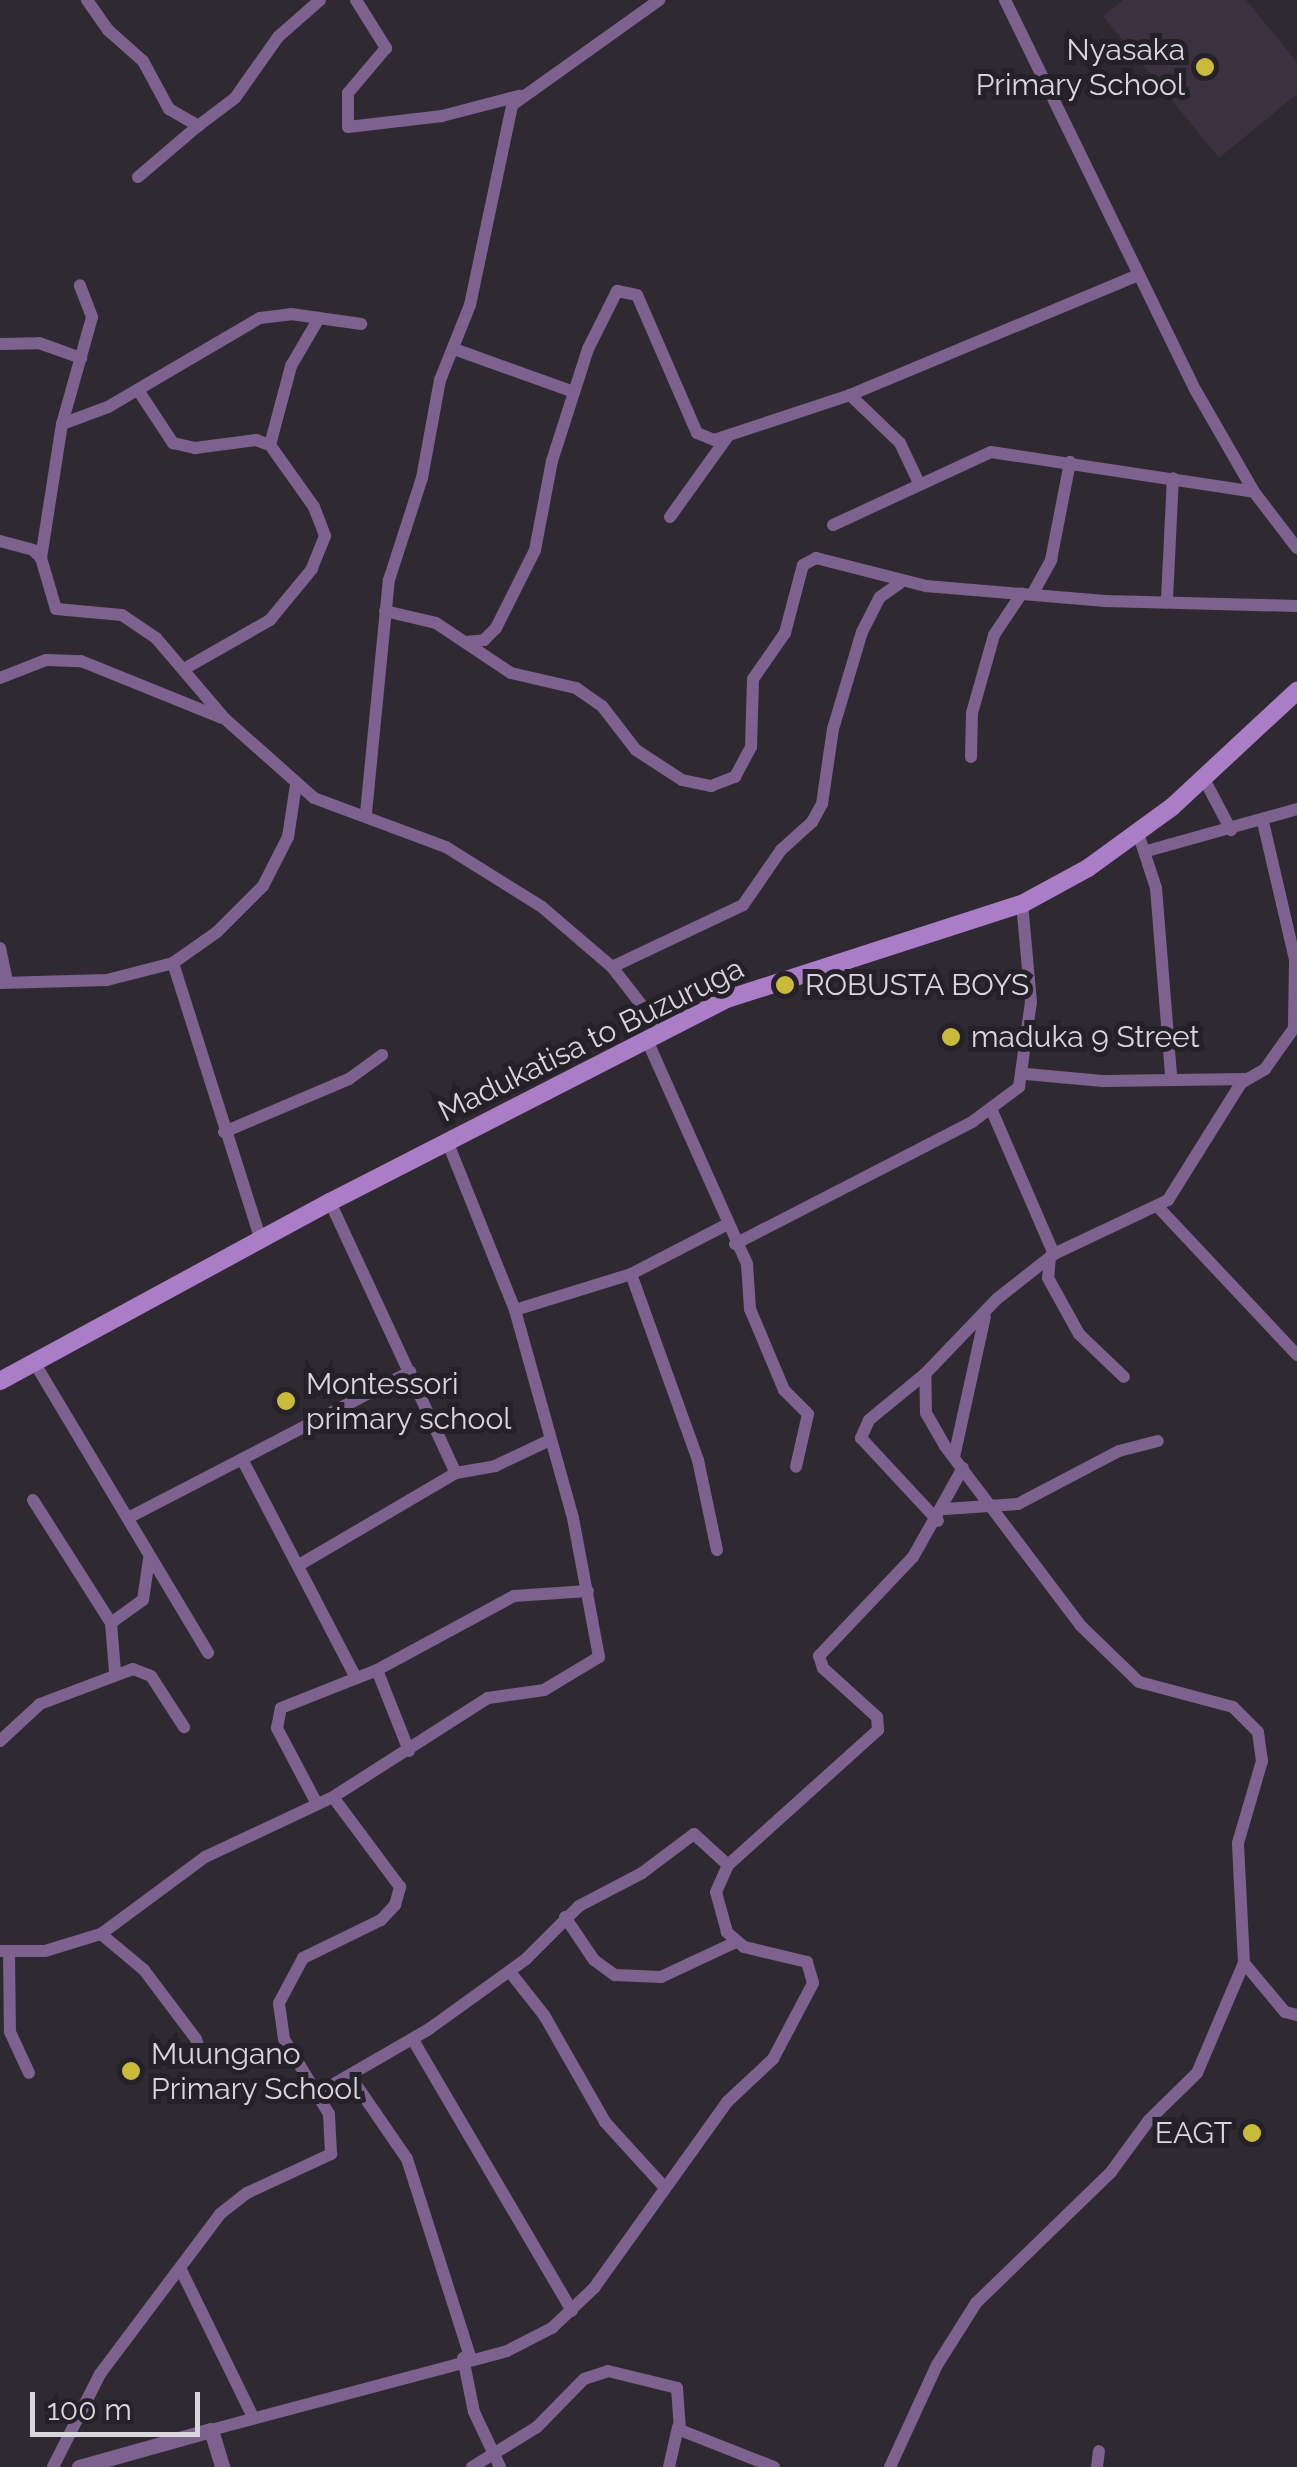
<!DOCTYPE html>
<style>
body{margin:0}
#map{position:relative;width:1297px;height:2467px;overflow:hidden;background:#2f2a32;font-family:Raleway,sans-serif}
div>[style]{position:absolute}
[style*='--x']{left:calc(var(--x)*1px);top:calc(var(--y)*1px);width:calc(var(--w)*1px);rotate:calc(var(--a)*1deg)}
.built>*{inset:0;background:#3a323f}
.minor>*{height:12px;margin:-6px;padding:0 6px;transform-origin:6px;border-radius:6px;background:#7d618f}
.tertiary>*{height:15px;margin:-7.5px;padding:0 7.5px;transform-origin:7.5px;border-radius:7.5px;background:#7d618f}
.secondary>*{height:18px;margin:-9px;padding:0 9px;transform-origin:9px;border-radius:9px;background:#ab7dc7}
.dots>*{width:28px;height:28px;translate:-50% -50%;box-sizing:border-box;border:5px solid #252128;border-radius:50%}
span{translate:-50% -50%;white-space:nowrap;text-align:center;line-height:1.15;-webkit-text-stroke:10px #252128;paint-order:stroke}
.poi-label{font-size:30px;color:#d9d6db}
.right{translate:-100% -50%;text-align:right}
.left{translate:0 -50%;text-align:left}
.street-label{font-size:30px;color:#d9d6db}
.scale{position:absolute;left:30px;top:2392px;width:170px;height:45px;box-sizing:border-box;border:5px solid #d9d6db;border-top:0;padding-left:12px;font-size:30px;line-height:35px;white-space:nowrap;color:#d9d6db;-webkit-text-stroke:8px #252128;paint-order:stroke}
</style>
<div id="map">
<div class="built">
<div style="clip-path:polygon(1123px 0,1246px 0,1297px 62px,1297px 94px,1219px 158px,1103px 16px)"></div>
</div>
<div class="minor">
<div style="--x:87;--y:0;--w:37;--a:55"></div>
<div style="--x:108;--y:30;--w:47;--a:41.5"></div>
<div style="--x:143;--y:61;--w:55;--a:61.6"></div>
<div style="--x:169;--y:109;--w:34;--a:30"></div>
<div style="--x:198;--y:126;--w:46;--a:-37.1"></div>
<div style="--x:235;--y:98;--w:75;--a:-54.8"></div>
<div style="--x:278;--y:37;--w:56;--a:-41.4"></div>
<div style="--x:356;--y:0;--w:57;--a:58"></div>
<div style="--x:386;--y:48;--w:59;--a:130.2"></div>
<div style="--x:348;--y:93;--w:34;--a:90"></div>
<div style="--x:348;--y:127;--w:95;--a:-6.7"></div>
<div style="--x:442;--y:116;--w:80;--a:-14.6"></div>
<div style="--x:1005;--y:0;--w:435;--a:64"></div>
<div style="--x:1196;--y:391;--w:116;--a:60.1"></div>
<div style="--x:1254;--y:492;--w:71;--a:52.5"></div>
<div style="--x:138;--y:177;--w:79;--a:-40.4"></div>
<div style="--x:0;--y:344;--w:39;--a:-1"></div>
<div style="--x:39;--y:343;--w:45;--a:19.7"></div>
<div style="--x:454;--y:349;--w:127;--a:19.7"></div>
<div style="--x:138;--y:390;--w:64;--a:56.6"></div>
<div style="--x:173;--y:443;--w:23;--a:13"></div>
<div style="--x:195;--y:448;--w:62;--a:-7.5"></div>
<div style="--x:256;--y:440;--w:15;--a:20"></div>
<div style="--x:270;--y:445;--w:76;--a:54.6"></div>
<div style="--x:314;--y:507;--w:31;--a:69"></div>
<div style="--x:325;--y:536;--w:35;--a:112"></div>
<div style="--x:312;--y:569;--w:66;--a:129.5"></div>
<div style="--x:270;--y:620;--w:97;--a:150.3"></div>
<div style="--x:850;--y:395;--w:69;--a:43.8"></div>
<div style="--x:900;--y:443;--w:42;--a:64.7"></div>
<div style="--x:62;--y:424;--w:111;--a:-74.3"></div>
<div style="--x:92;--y:317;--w:34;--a:-111"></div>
<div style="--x:270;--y:445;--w:82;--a:-75.1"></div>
<div style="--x:291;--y:366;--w:56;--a:-59.7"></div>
<div style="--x:670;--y:517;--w:100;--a:-54.4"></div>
<div style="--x:833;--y:525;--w:174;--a:-24.8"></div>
<div style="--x:991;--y:452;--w:266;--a:8.6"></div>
<div style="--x:0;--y:541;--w:34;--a:15"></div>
<div style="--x:33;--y:550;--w:11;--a:45"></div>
<div style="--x:41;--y:558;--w:53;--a:73.6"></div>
<div style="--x:56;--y:609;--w:66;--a:5.2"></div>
<div style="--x:122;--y:615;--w:41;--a:34.1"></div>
<div style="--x:156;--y:638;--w:105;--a:49.6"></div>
<div style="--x:224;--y:718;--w:120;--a:41.6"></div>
<div style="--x:314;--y:798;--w:141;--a:20.4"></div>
<div style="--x:446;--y:847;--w:113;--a:32"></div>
<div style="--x:542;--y:907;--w:92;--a:40.6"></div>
<div style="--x:612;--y:967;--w:80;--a:52.1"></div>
<div style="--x:41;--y:558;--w:136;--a:-81.1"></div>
<div style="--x:62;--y:424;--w:49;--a:-20.3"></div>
<div style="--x:108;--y:407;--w:176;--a:-30.4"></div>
<div style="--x:260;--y:318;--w:31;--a:-7"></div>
<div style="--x:291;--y:314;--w:71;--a:8.1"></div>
<div style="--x:1033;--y:593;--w:38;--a:-61"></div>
<div style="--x:1051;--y:560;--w:100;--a:-79"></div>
<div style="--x:1167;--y:599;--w:121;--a:-87.2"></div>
<div style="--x:385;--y:611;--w:52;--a:13.2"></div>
<div style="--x:436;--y:623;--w:90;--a:33.7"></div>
<div style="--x:511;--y:673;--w:67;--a:13"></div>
<div style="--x:576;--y:688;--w:32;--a:35"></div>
<div style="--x:602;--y:706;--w:56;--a:52.3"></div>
<div style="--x:636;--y:750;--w:55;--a:33.1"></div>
<div style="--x:682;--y:780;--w:30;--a:12"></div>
<div style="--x:711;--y:786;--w:26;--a:-21"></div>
<div style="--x:735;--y:777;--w:34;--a:-62"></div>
<div style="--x:751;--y:747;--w:68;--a:-88.3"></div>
<div style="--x:753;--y:679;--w:56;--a:-55.2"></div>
<div style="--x:785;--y:633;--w:70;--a:-75.2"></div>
<div style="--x:803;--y:565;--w:15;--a:-28"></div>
<div style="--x:816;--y:558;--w:114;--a:14.3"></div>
<div style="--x:926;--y:586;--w:180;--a:4.8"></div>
<div style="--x:1105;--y:601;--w:192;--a:1.5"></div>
<div style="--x:466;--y:642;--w:18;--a:-6"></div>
<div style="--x:484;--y:640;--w:17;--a:-45"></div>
<div style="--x:496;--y:628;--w:87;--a:-63.4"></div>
<div style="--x:535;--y:550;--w:91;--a:-79.2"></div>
<div style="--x:552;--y:461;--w:118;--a:-72.2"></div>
<div style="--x:588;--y:349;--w:65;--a:-63.4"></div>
<div style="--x:617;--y:291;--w:20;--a:11"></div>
<div style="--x:637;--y:295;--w:150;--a:66.5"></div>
<div style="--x:697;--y:433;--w:18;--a:22"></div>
<div style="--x:714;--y:440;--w:143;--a:-18.3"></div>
<div style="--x:850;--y:395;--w:312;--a:-22.6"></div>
<div style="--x:0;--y:678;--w:49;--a:-21.4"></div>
<div style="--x:46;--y:660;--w:35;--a:2"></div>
<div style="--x:81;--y:661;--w:152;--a:22"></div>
<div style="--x:971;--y:757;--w:44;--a:-88.7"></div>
<div style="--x:972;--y:713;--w:81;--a:-74.2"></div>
<div style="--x:994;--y:635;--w:50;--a:-56.3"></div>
<div style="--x:1204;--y:779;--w:58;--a:62.1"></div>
<div style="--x:366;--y:813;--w:234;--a:-84.4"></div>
<div style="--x:389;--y:580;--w:107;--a:-72.1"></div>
<div style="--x:422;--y:478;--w:100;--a:-79.6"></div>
<div style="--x:440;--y:380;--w:81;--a:-68.2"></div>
<div style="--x:470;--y:305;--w:204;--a:-78.1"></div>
<div style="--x:512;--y:105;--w:181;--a:-35.5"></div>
<div style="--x:1263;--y:822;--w:142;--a:76.9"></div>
<div style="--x:1295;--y:960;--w:67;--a:90.9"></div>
<div style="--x:1138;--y:833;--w:58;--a:71.9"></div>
<div style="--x:1156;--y:888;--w:189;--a:85.4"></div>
<div style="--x:1147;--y:851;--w:156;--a:-15.6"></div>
<div style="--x:0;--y:948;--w:34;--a:78"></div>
<div style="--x:173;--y:963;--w:292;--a:72.4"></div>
<div style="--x:612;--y:967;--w:145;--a:-25.3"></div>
<div style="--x:743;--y:905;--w:67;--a:-55.4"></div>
<div style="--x:781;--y:850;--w:42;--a:-42.1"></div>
<div style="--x:812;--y:822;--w:21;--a:-61"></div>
<div style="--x:822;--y:804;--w:76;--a:-81.7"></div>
<div style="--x:833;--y:729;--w:101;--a:-73.4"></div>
<div style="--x:862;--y:632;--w:39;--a:-63"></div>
<div style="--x:880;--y:597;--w:24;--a:-35"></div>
<div style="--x:0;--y:983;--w:107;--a:-1.6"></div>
<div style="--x:107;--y:980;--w:68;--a:-14.4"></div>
<div style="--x:173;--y:963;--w:54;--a:-35.2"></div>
<div style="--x:217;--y:932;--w:65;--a:-45"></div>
<div style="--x:263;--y:886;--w:55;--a:-63"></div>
<div style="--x:288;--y:837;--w:53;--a:-81.3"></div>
<div style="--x:646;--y:1038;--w:248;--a:65.9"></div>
<div style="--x:747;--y:1264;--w:45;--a:86.2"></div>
<div style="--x:750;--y:1309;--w:88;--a:67.2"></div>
<div style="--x:784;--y:1390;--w:34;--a:45"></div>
<div style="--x:808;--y:1414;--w:54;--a:102.8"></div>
<div style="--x:1026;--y:1074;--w:77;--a:5.2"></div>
<div style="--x:1103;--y:1081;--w:143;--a:-0.8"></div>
<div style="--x:992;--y:1111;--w:156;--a:66.6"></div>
<div style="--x:224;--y:1132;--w:136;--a:-23"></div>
<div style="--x:349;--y:1079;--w:41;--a:-36"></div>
<div style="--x:330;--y:1202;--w:299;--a:65.1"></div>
<div style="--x:1159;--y:1208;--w:202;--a:46.8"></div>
<div style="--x:735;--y:1244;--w:267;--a:-27.2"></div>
<div style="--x:972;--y:1122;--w:59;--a:-36.7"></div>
<div style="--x:1019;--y:1087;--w:86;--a:-82"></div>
<div style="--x:1031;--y:1002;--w:98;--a:-95.2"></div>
<div style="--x:1050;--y:1257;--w:21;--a:95"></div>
<div style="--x:1048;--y:1278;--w:64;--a:61"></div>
<div style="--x:1079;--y:1334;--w:62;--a:43.7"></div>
<div style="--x:631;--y:1274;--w:198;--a:70.2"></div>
<div style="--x:698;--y:1460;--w:92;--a:78.1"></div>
<div style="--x:515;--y:1310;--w:121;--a:-17.2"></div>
<div style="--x:631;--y:1274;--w:107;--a:-27.3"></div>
<div style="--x:34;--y:1362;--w:339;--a:59.1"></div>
<div style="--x:925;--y:1374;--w:72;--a:140.6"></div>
<div style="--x:869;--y:1420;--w:20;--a:114"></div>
<div style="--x:861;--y:1438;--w:113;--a:47.1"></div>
<div style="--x:954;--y:1457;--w:144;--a:-77.6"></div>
<div style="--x:242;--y:1459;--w:247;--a:62.5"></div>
<div style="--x:33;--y:1500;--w:146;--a:57.6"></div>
<div style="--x:111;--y:1623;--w:49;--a:85.3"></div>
<div style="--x:945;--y:1509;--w:73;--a:-3.9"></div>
<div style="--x:1018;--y:1504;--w:114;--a:-27.7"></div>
<div style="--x:1119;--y:1451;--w:40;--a:-14.4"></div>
<div style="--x:128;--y:1518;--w:318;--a:-27.4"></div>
<div style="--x:299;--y:1565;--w:182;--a:-30.4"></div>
<div style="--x:456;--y:1473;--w:40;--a:-10"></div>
<div style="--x:495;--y:1466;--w:59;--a:-25.3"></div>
<div style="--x:111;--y:1623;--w:39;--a:-36"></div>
<div style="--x:143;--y:1600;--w:41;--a:-81.7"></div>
<div style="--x:377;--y:1670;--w:87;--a:68.4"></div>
<div style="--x:0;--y:1741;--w:54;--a:-42.8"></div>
<div style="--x:40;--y:1704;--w:99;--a:-20.6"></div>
<div style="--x:133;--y:1669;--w:19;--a:21"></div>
<div style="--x:151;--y:1676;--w:61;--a:57.1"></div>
<div style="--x:317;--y:1804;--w:86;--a:-117.8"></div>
<div style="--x:277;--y:1728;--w:20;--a:-79"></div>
<div style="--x:281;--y:1708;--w:103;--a:-21.6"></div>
<div style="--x:377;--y:1670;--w:156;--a:-28.4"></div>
<div style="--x:514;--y:1596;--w:74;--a:-3.9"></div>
<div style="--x:565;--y:1917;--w:52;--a:56"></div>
<div style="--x:594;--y:1960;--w:26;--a:36"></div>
<div style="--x:615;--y:1975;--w:46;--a:2.5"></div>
<div style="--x:661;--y:1977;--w:83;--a:-25"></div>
<div style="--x:101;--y:1934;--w:56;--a:39.9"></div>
<div style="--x:144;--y:1970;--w:86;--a:53"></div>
<div style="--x:196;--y:2039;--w:20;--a:72"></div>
<div style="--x:0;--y:1951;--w:45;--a:0"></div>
<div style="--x:45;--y:1951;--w:59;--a:-16.9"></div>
<div style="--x:101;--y:1934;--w:129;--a:-36.5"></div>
<div style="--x:205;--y:1857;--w:141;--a:-25.1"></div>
<div style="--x:333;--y:1797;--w:184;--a:-32.6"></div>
<div style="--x:488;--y:1698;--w:57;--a:-8.1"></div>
<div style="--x:544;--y:1690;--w:64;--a:-31"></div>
<div style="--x:599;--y:1657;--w:141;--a:-100.6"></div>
<div style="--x:573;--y:1518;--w:216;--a:-105.6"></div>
<div style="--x:515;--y:1310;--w:182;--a:-111.9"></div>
<div style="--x:9;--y:1953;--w:79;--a:89.3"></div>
<div style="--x:10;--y:2032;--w:45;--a:65.1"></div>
<div style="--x:1244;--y:1963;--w:64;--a:50.1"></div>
<div style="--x:1285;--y:2012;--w:12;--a:14"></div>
<div style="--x:510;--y:1972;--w:55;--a:51.7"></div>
<div style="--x:544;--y:2015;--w:123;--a:60.3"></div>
<div style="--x:605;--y:2122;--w:89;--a:47.7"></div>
<div style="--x:413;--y:2040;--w:314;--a:59.6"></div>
<div style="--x:350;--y:2076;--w:101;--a:55.5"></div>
<div style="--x:407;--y:2159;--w:208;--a:72.3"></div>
<div style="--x:320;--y:2092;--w:126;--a:-30"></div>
<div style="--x:429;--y:2029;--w:120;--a:-35.8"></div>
<div style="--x:526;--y:1959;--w:75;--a:-45"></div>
<div style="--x:579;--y:1906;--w:71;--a:-27.6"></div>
<div style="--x:642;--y:1873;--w:65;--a:-36.9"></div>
<div style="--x:694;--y:1834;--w:46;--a:42.4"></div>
<div style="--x:728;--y:1865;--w:202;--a:-42"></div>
<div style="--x:878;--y:1730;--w:13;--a:-94"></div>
<div style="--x:877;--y:1717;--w:73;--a:-137.8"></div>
<div style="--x:823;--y:1668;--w:13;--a:-108"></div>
<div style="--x:819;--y:1656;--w:137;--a:-46.5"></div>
<div style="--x:913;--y:1557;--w:102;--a:-60.7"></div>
<div style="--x:181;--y:2270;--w:161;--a:63.9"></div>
<div style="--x:463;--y:2358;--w:55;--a:78.5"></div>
<div style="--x:474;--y:2412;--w:61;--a:64.7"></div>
<div style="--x:211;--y:2430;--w:306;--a:-14.9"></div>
<div style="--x:507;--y:2351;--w:51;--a:-27.1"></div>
<div style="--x:552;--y:2328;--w:58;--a:-43.6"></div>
<div style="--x:594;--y:2288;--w:229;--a:-54.4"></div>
<div style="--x:727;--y:2102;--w:63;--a:-43.1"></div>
<div style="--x:773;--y:2059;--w:86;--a:-62.2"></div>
<div style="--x:813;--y:1983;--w:22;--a:-106"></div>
<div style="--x:807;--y:1962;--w:65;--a:-166.6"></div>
<div style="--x:744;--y:1947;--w:23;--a:-139"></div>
<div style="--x:727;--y:1932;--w:41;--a:-105.4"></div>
<div style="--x:716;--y:1892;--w:30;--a:-66"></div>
<div style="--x:53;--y:2467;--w:104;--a:-63.2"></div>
<div style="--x:100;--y:2374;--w:200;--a:-53.1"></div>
<div style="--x:220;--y:2214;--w:34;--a:-38"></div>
<div style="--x:247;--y:2193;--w:93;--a:-24.9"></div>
<div style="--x:331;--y:2154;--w:40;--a:-92.9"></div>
<div style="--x:329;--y:2114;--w:87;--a:-121"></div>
<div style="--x:284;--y:2039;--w:36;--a:-98"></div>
<div style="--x:279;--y:2003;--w:51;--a:-61.9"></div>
<div style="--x:303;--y:1958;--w:87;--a:-26"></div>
<div style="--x:381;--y:1920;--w:21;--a:-47"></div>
<div style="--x:395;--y:1905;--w:19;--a:-74"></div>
<div style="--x:400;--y:1887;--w:112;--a:-126.7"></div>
<div style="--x:472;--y:2467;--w:76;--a:-31.6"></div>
<div style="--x:537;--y:2427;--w:67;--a:-45.6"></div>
<div style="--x:584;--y:2379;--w:25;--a:-18"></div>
<div style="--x:608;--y:2371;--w:71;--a:13.8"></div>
<div style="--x:677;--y:2388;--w:42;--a:85.9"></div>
<div style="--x:680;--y:2430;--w:101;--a:21.5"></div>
<div style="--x:669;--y:2467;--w:41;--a:-77.3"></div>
<div style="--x:890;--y:2467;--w:112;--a:-65.3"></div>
<div style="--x:937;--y:2365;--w:73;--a:-57.8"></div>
<div style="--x:976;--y:2303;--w:188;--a:-44.1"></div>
<div style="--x:1111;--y:2172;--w:64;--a:-53.8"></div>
<div style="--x:1149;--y:2120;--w:67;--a:-44.4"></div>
<div style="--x:1197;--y:2073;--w:120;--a:-66.9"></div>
<div style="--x:1244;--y:1963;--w:120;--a:-92.9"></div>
<div style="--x:1238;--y:1843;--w:85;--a:-73.7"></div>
<div style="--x:1262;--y:1761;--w:29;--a:-98"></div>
<div style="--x:1258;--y:1732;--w:35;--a:-135"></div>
<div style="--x:1233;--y:1707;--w:97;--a:-165.1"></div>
<div style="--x:1139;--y:1682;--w:81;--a:-136"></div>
<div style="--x:1081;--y:1626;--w:226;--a:-127.1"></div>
<div style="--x:945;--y:1446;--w:38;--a:-120"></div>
<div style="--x:926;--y:1413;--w:39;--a:-91"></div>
<div style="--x:925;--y:1374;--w:105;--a:-46.2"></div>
<div style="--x:998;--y:1298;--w:71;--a:-38.2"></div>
<div style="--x:1054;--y:1254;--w:126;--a:-25.3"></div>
<div style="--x:1168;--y:1200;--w:138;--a:-58"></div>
<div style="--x:1241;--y:1083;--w:28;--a:-30"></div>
<div style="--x:1265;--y:1069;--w:55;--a:-54.6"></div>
<div style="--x:1097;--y:2467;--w:16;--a:-83"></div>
</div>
<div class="tertiary">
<div style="--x:79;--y:2467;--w:137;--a:-15.7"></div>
<div style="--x:211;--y:2430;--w:39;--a:73"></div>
</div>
<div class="secondary">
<div style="--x:0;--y:1381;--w:375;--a:-28.5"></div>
<div style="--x:330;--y:1202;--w:446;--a:-27.1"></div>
<div style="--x:727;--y:999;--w:310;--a:-17.9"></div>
<div style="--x:1022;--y:904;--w:75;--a:-28.6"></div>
<div style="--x:1088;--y:868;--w:104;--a:-36"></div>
<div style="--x:1172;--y:807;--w:171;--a:-42.9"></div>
</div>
<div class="dots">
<div style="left:1205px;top:67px;background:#caba3a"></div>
<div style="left:785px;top:985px;background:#caba3a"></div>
<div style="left:951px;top:1037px;background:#caba3a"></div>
<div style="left:286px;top:1401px;background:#caba3a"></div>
<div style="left:131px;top:2071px;background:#caba3a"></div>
<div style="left:1252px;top:2133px;background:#caba3a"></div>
</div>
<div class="poi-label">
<span class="right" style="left:1185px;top:67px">Nyasaka<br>Primary School</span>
<span class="left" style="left:805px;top:985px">ROBUSTA BOYS</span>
<span class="left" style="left:971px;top:1037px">maduka 9 Street</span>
<span class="left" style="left:306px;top:1401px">Montessori<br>primary school</span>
<span class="left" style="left:151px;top:2071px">Muungano<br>Primary School</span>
<span class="right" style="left:1232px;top:2133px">EAGT</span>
</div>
<div class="street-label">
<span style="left:591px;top:1040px;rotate:-26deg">Madukatisa to Buzuruga</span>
</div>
<div class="scale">100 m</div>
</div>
